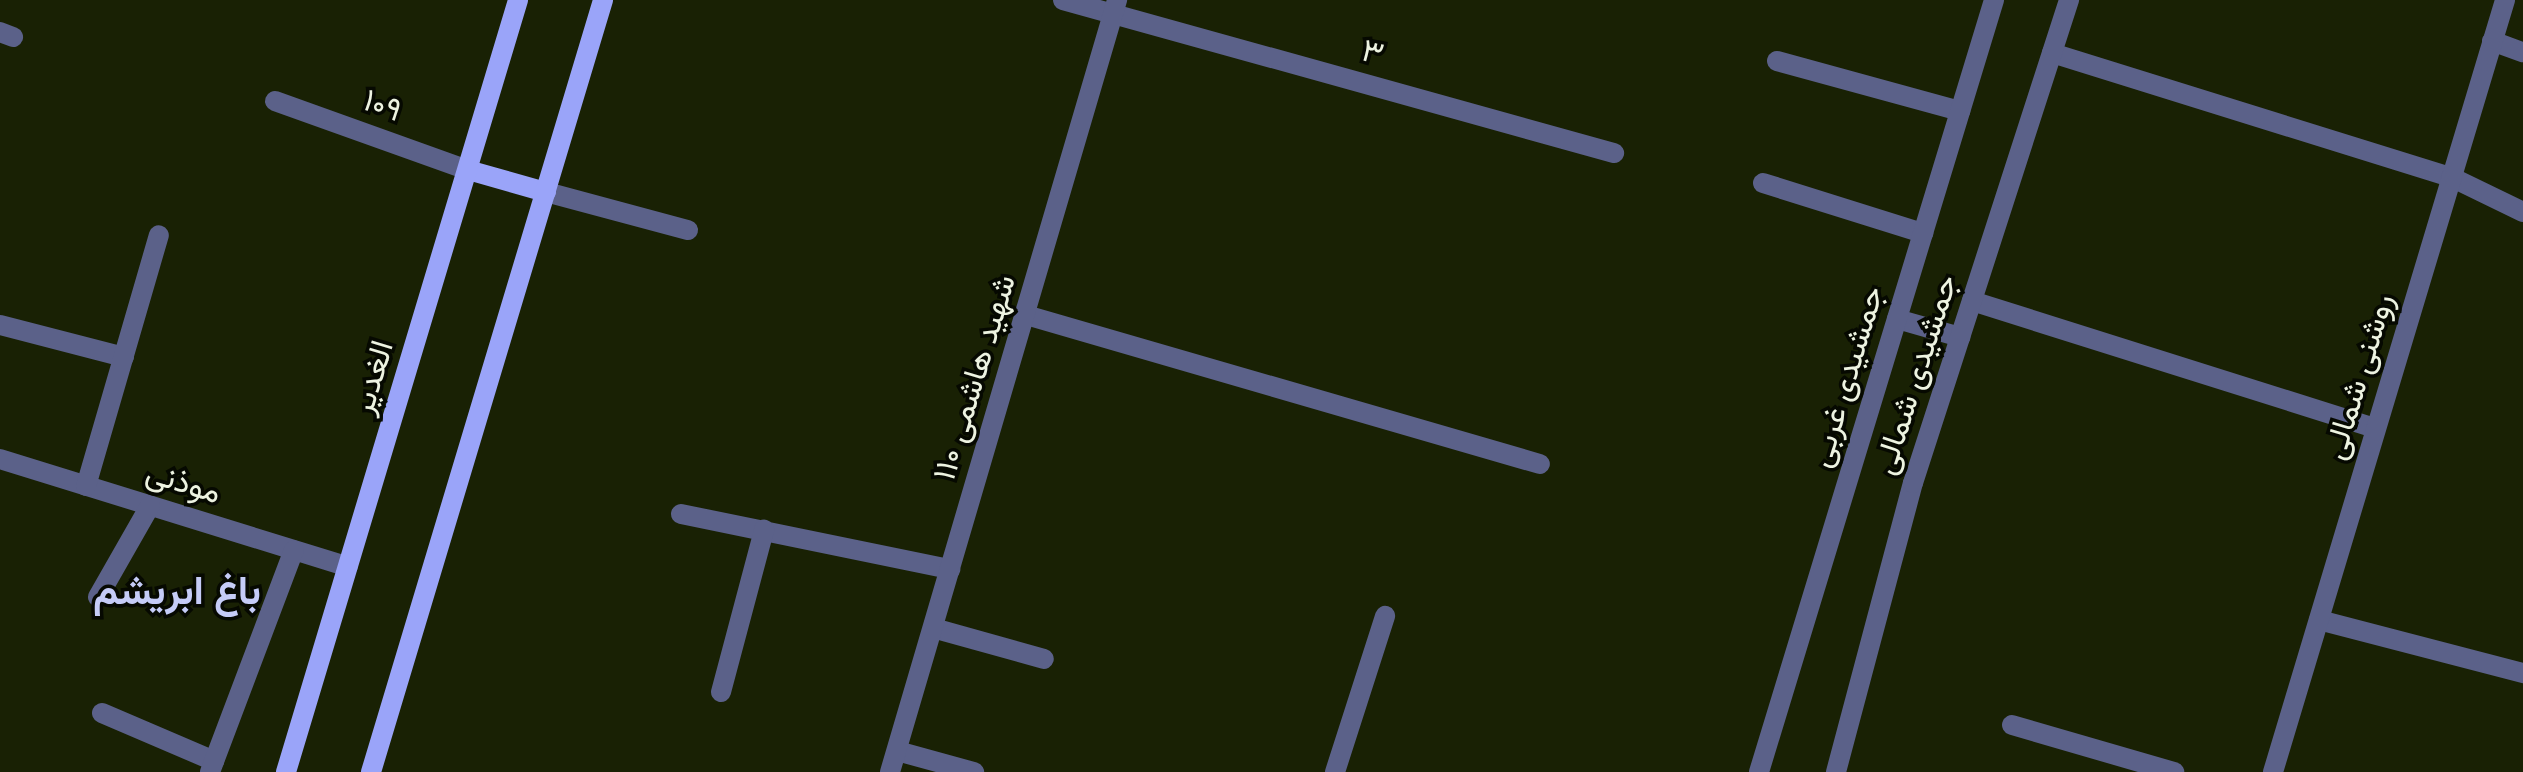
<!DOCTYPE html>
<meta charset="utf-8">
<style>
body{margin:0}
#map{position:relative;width:2523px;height:772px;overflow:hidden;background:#192104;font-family:Spectral,Vazirmatn,serif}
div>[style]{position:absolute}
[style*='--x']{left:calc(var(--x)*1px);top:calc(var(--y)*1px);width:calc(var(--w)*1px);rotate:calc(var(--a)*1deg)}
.minor>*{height:20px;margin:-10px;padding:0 10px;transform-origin:10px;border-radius:10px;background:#5b6189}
.major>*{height:20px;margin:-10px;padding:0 10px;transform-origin:10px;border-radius:10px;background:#9aa4f9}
span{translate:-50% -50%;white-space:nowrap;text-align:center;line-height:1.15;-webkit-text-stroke:7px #060901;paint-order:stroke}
.street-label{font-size:32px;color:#edf3e1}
.district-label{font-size:40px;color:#c5ccf7;font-weight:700}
</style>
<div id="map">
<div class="minor">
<div style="--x:1063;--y:0;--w:572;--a:15.52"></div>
<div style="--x:0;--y:32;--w:14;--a:21"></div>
<div style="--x:2492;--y:41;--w:33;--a:20"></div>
<div style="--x:2052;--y:53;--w:418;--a:17.3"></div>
<div style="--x:2451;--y:177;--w:80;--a:25.9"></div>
<div style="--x:1777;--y:61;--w:190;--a:15.3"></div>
<div style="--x:275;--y:101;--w:205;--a:19.7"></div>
<div style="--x:1763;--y:183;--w:168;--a:17.4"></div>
<div style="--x:546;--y:192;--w:147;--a:15"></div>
<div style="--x:1972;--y:301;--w:423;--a:17.5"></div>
<div style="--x:1026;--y:315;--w:535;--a:16.17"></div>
<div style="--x:1897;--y:319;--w:66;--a:15.9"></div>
<div style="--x:0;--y:325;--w:128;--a:14.5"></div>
<div style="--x:0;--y:459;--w:364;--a:17.2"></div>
<div style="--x:86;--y:486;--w:261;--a:-73.8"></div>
<div style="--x:681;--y:514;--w:275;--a:11.6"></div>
<div style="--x:98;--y:597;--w:105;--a:-60.3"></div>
<div style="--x:2319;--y:620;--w:211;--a:14.6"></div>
<div style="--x:933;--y:628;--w:115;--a:15.6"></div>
<div style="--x:721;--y:692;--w:168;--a:-75.1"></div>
<div style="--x:102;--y:713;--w:122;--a:23.2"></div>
<div style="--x:2012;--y:725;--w:169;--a:16.2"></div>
<div style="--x:897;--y:751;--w:80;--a:15.3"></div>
<div style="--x:210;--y:772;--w:237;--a:-69.3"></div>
<div style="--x:890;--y:772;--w:805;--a:-73.61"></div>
<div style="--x:1335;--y:772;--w:164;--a:-72.2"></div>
<div style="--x:1759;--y:772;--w:807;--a:-73.07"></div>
<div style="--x:1836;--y:772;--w:299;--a:-75.1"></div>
<div style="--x:1913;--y:483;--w:508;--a:-72.1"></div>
<div style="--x:2273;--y:772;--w:806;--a:-73.27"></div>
</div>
<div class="major">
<div style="--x:468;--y:170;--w:81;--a:15.8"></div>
<div style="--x:286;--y:772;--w:806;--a:-73.27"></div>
<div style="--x:371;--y:772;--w:806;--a:-73.27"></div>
</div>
<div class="street-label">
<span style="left:1372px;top:54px;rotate:16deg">۳</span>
<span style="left:382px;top:107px;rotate:20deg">۱۰۹</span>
<span style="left:1917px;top:375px;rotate:-72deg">جمشیدی شمالی</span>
<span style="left:1848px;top:377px;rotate:-73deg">جمشیدی غربی</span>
<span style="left:2360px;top:377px;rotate:-73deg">روشنی شمالی</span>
<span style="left:374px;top:378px;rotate:-73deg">الغدیر</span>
<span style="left:976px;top:378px;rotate:-73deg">شهید هاشمی ۱۱۰</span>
<span style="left:183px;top:484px;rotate:17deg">موذنی</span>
</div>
<div class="district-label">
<span style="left:177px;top:593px">باغ ابریشم</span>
</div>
</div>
